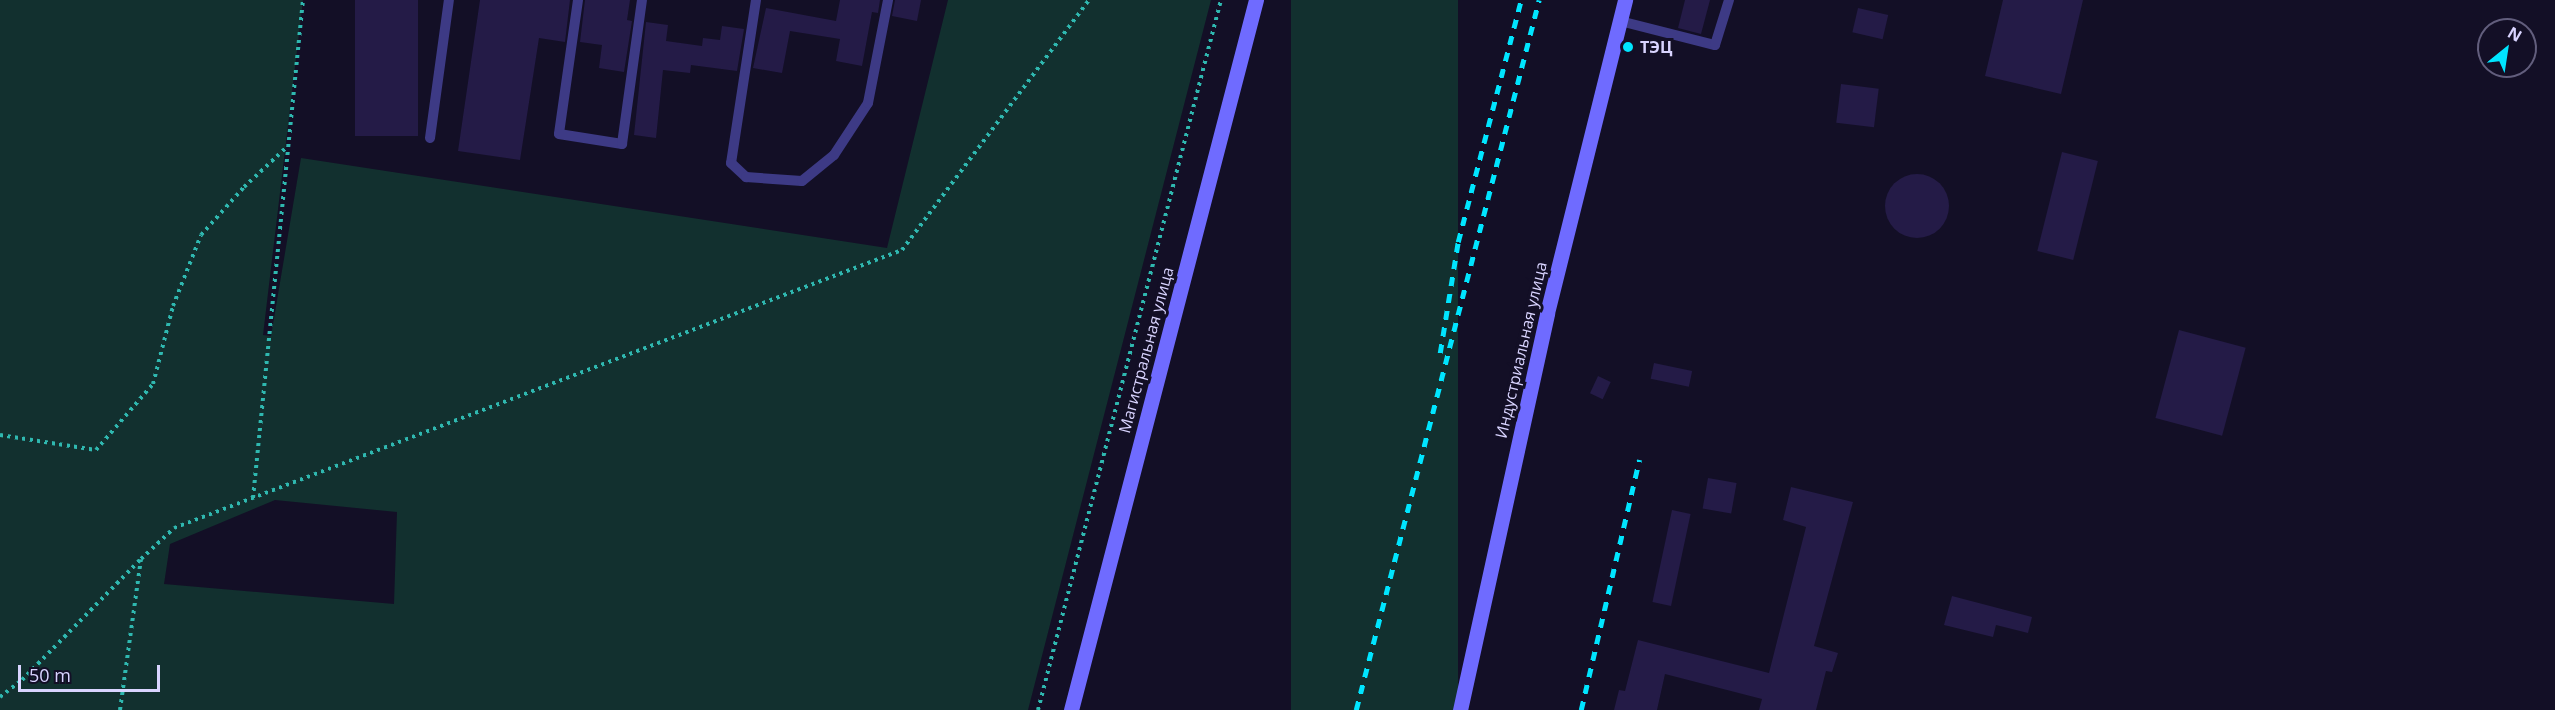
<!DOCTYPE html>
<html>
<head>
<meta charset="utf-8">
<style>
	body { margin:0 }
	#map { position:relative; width:2555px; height:710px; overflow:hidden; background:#130f26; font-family:"Open Sans",sans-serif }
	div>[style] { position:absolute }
	.green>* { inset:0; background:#12302f; transform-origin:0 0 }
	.building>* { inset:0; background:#241b47; transform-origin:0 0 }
	.round { border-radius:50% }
	.path>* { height:4px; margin-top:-2px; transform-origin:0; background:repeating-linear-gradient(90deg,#2fb8b0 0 3px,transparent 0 7.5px) }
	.lane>* { height:10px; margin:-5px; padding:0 5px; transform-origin:5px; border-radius:5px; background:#3d3a85 }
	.secondary>* { height:15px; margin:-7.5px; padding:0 7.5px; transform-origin:7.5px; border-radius:7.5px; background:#6f6bff }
	.rail>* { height:4.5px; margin-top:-2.25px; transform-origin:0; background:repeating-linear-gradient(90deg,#00e5ff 0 9px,transparent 0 17px) }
	.dots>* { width:16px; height:16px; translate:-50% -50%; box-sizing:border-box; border:3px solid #130f26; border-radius:50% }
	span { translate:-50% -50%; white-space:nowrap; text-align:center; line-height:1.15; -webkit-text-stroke:6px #130f26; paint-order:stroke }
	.poi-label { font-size:16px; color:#d9d4ff; font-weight:700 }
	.left { translate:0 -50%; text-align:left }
	.street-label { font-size:16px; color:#d9d4ff }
	.north { position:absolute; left:2477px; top:18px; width:60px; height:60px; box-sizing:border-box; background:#130f26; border:2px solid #625e7d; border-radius:50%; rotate:30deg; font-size:16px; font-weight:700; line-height:24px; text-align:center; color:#d9d4ff }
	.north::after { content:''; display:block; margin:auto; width:21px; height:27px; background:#00e5ff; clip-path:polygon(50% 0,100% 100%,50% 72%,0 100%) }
	.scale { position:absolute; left:18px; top:665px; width:142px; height:27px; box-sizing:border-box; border:3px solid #d9d4ff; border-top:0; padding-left:8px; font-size:18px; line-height:21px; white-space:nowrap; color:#d9d4ff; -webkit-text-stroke:4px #130f26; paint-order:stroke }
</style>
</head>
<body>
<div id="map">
	<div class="green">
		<i style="clip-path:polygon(evenodd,0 0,303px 0,263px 335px,271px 336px,301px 158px,887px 248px,948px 0,1211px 0,1028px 710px,0 710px,0 0,275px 500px,397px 512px,394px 604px,164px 584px,170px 544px,275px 500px)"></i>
		<i style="left:1291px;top:0;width:167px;height:734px"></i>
	</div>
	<div class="building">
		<i style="left:355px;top:0;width:63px;height:136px"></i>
		<i style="clip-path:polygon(480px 0,570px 0,565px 42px,539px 38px,520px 160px,458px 151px)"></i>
		<i style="clip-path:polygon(585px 0,630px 0,627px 20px,632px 21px,624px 72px,599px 68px,602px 45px,580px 42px)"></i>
		<i style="clip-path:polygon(840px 0,880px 0,878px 13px,872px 12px,862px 66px,836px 61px,840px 39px,790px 31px,782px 73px,753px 68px,766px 8px,836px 21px)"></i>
		<i style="clip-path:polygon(895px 0,921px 0,917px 21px,892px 16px)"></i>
		<i style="clip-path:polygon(1685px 0,1710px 0,1701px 34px,1678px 28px)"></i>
		<i style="clip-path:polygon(2003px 0,2083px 0,2061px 94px,1985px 76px)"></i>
		<i style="left:1858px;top:8px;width:31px;height:25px;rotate:13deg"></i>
		<i style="clip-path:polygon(646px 22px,668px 25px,666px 41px,702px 46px,703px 38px,720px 40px,722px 26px,744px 29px,737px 71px,691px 65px,690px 73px,663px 70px,656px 138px,634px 135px)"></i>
		<i style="left:1841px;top:84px;width:38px;height:39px;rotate:7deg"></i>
		<i style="left:2062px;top:152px;width:37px;height:102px;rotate:14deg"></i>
		<i class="round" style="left:1885px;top:174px;width:64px;height:64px"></i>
		<i style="left:2179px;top:330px;width:69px;height:91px;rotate:15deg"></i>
		<i style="left:1654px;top:363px;width:39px;height:16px;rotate:12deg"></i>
		<i style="left:1598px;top:376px;width:14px;height:19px;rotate:25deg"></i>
		<i style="left:1708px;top:478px;width:29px;height:31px;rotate:10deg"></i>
		<i style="clip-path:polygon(1791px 487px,1853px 502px,1814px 646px,1838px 653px,1832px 672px,1826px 671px,1816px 710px,1759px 710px,1762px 699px,1665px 674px,1657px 710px,1614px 710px,1619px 690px,1625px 691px,1638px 640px,1769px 673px,1806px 527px,1783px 520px)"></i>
		<i style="left:1672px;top:510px;width:19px;height:94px;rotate:12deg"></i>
		<i style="clip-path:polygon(1952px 596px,2032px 617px,2028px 633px,1996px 625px,1993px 637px,1944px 625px)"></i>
	</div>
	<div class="path">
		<i style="left:0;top:435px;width:97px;rotate:8.9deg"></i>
		<i style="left:96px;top:450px;width:87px;rotate:-49.2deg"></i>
		<i style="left:153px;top:384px;width:81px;rotate:-75.6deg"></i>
		<i style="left:173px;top:306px;width:76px;rotate:-68.5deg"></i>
		<i style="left:201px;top:235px;width:64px;rotate:-48.1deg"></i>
		<i style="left:244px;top:187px;width:60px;rotate:-43deg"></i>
		<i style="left:253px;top:498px;width:501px;rotate:-84.27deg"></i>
		<i style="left:0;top:697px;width:28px;rotate:-38deg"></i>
		<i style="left:22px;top:680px;width:170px;rotate:-45.5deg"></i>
		<i style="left:120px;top:710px;width:152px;rotate:-82.1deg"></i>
		<i style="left:141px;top:559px;width:45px;rotate:-43.2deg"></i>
		<i style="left:174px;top:528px;width:779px;rotate:-20.9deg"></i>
		<i style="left:902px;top:250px;width:312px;rotate:-53.2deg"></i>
		<i style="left:1038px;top:710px;width:733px;rotate:-75.55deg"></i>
	</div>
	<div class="lane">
		<i style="left:578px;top:0;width:135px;rotate:98.1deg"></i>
		<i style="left:559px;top:134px;width:64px;rotate:9deg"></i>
		<i style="left:622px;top:144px;width:145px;rotate:-82.1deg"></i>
		<i style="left:756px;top:0;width:165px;rotate:98.7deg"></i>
		<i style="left:731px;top:163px;width:21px;rotate:43deg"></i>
		<i style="left:746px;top:177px;width:56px;rotate:4.1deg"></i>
		<i style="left:802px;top:181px;width:41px;rotate:-39.1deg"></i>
		<i style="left:834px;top:155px;width:62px;rotate:-56.8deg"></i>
		<i style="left:868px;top:103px;width:105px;rotate:-79deg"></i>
		<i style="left:1620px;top:21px;width:98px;rotate:14.2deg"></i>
		<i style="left:1715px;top:45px;width:47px;rotate:-72.7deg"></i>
		<i style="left:430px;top:138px;width:139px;rotate:-82.2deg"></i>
	</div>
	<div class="secondary">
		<i style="left:1071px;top:710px;width:734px;rotate:-75.4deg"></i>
		<i style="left:1460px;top:710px;width:406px;rotate:-77.6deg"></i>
		<i style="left:1547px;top:313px;width:323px;rotate:-76deg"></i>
	</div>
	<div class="rail">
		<i style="left:1440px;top:353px;width:112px;rotate:-80.8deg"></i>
		<i style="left:1458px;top:242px;width:250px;rotate:-75.4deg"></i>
		<i style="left:1356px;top:710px;width:733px;rotate:-75.55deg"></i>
		<i style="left:1581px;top:710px;width:257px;rotate:-76.9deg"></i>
	</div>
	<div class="dots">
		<i style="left:1628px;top:47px;background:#00e5ff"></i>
	</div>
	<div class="poi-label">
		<span class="left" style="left:1640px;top:47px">ТЭЦ</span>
	</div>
	<div class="street-label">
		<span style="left:1146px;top:350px;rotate:-75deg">Магистральная улица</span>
		<span style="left:1521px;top:350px;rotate:-77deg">Индустриальная улица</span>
	</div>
	<div class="north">N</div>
	<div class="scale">50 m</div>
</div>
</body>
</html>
